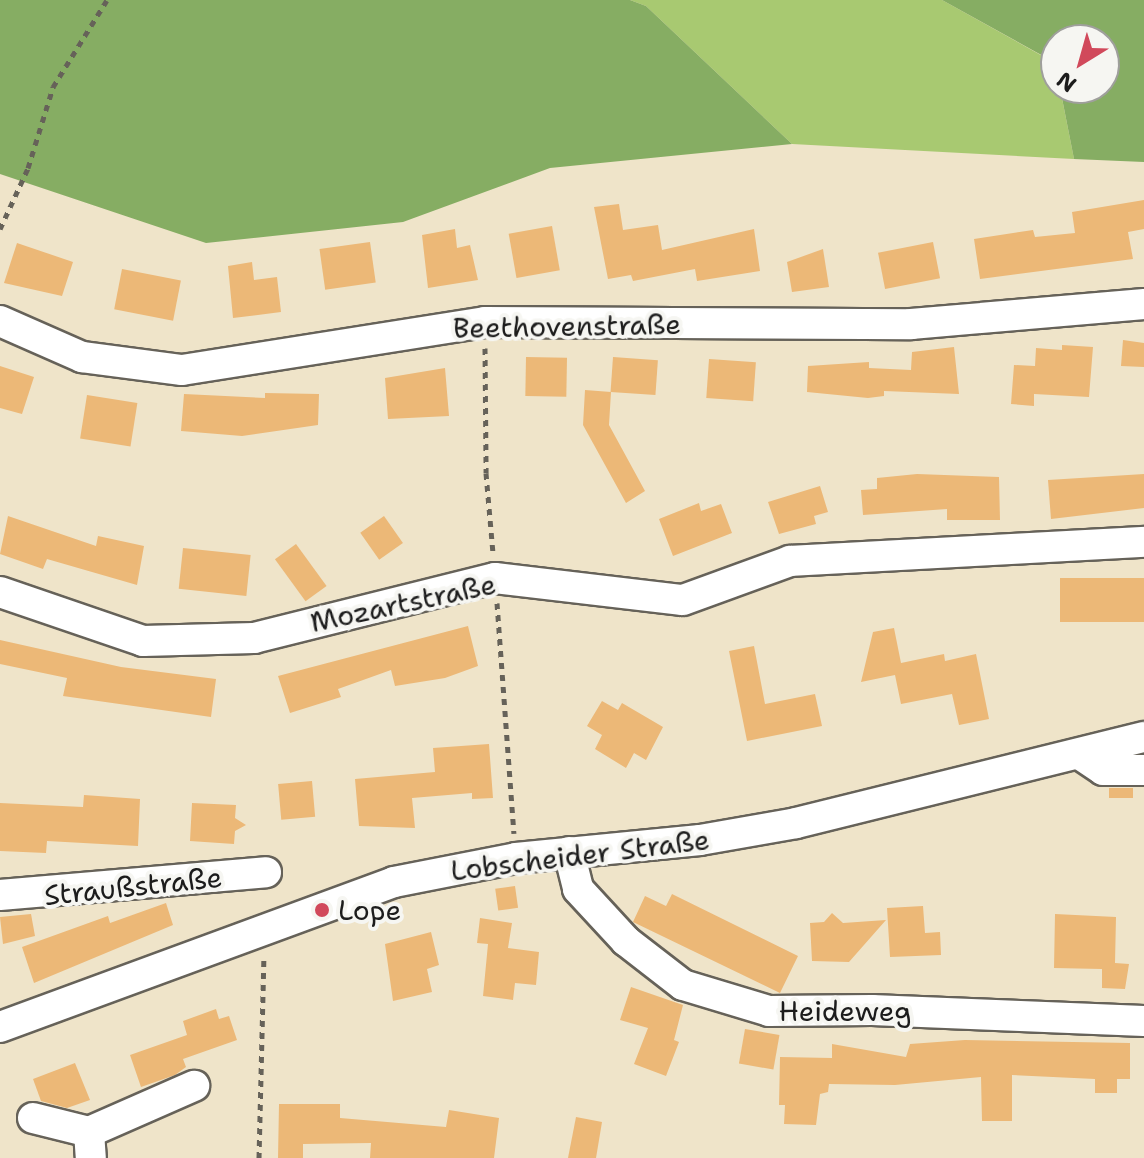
<!DOCTYPE html>
<html>
<head>
<meta charset="utf-8">
<style>
	body { margin:0 }
	#map { position:relative; width:1144px; height:1158px; overflow:hidden; background:#efe4c9; font-family:"Shantell Sans",sans-serif }
	div>[style] { position:absolute }
	.green>* { inset:0; background:#a8c971 }
	.forest>* { inset:0; background:#86ad63 }
	.building>* { inset:0; background:#ecb877; transform-origin:0 0 }
	.path>* { height:5px; margin-top:-2.5px; transform-origin:0; background:repeating-linear-gradient(90deg,#666259 0 6px,transparent 0 12px) }
	.roads { filter:drop-shadow(2px 0 #666259) drop-shadow(-2px 0 #666259) drop-shadow(0 2px #666259) drop-shadow(0 -2px #666259) }
	.minor>* { height:30px; margin:-15px; padding:0 15px; transform-origin:15px; border-radius:15px; background:#fff }
	.dots>* { width:22px; height:22px; translate:-50% -50%; box-sizing:border-box; border:4px solid #f6f6f2; border-radius:50% }
	span { translate:-50% -50%; white-space:nowrap; text-align:center; line-height:1.15; -webkit-text-stroke:8px #f6f6f2; paint-order:stroke }
	.street-label { font-size:28px; color:#1c1c1c }
	.poi-label { font-size:28px; color:#1c1c1c }
	.left { translate:0 -50%; text-align:left }
	.north { position:absolute; left:1040px; top:24px; width:80px; height:80px; box-sizing:border-box; background:#f6f6f2; border:2px solid #9f9f9c; border-radius:50%; rotate:217deg; font-size:22px; font-weight:700; line-height:32px; text-align:center; color:#1c1c1c }
	.north::after { content:''; display:block; margin:auto; width:28px; height:36px; background:#d1495b; clip-path:polygon(50% 0,100% 100%,50% 72%,0 100%) }
</style>
</head>
<body>
<div id="map">
	<div class="green">
		<i style="clip-path:polygon(630px 0,942px 0,1055px 63px,1074px 159px,792px 144px,646px 6px)"></i>
	</div>
	<div class="forest">
		<i style="clip-path:polygon(0 0,630px 0,646px 6px,792px 144px,550px 168px,403px 222px,206px 243px,0 174px)"></i>
		<i style="clip-path:polygon(942px 0,1144px 0,1144px 162px,1074px 159px,1060px 88px,1104px 88px,1104px 40px,1056px 40px,1056px 69px,1054px 62px)"></i>
	</div>
	<div class="building">
		<i style="clip-path:polygon(1144px 200px,1144px 229px,1128px 232px,1133px 259px,980px 279px,974px 239px,1033px 230px,1035px 237px,1075px 233px,1072px 212px)"></i>
		<i style="clip-path:polygon(619px 204px,623px 230px,658px 225px,662px 250px,754px 229px,760px 271px,697px 281px,695px 269px,633px 281px,631px 275px,608px 279px,594px 207px)"></i>
		<i style="left:552px;top:226px;width:45px;height:44px;rotate:80deg"></i>
		<i style="clip-path:polygon(455px 229px,457px 248px,470px 245px,478px 280px,428px 288px,422px 235px)"></i>
		<i style="left:370px;top:242px;width:41px;height:51px;rotate:82deg"></i>
		<i style="left:933px;top:242px;width:37px;height:56px;rotate:79deg"></i>
		<i style="clip-path:polygon(17px 243px,73px 262px,62px 296px,4px 283px)"></i>
		<i style="clip-path:polygon(823px 249px,829px 287px,792px 292px,787px 262px)"></i>
		<i style="clip-path:polygon(252px 262px,254px 280px,277px 277px,281px 312px,233px 318px,228px 266px)"></i>
		<i style="left:122px;top:269px;width:60px;height:41px;rotate:11deg"></i>
		<i style="clip-path:polygon(1123px 340px,1144px 343px,1144px 367px,1121px 366px)"></i>
		<i style="clip-path:polygon(1062px 345px,1093px 347px,1089px 397px,1034px 394px,1034px 406px,1011px 404px,1014px 365px,1035px 366px,1036px 348px,1062px 350px)"></i>
		<i style="clip-path:polygon(954px 347px,959px 394px,884px 391px,884px 396px,868px 398px,807px 392px,808px 366px,869px 362px,869px 368px,911px 370px,912px 352px)"></i>
		<i style="left:526px;top:357px;width:41px;height:39px;rotate:1deg"></i>
		<i style="left:613px;top:357px;width:45px;height:35px;rotate:4deg"></i>
		<i style="left:709px;top:359px;width:47px;height:39px;rotate:4deg"></i>
		<i style="clip-path:polygon(0 366px,34px 377px,22px 414px,0 408px)"></i>
		<i style="clip-path:polygon(445px 368px,449px 416px,388px 419px,385px 378px)"></i>
		<i style="clip-path:polygon(585px 390px,611px 392px,609px 425px,645px 491px,626px 503px,583px 425px)"></i>
		<i style="clip-path:polygon(265px 393px,319px 394px,318px 425px,242px 436px,181px 431px,184px 394px,265px 398px)"></i>
		<i style="left:87px;top:395px;width:51px;height:44px;rotate:9deg"></i>
		<i style="clip-path:polygon(917px 474px,999px 477px,1000px 520px,947px 520px,947px 509px,863px 515px,861px 490px,877px 489px,877px 478px)"></i>
		<i style="clip-path:polygon(1144px 474px,1144px 508px,1051px 519px,1048px 480px)"></i>
		<i style="clip-path:polygon(820px 486px,828px 512px,814px 516px,816px 524px,779px 534px,768px 502px)"></i>
		<i style="clip-path:polygon(699px 503px,701px 511px,721px 504px,732px 533px,673px 556px,659px 519px)"></i>
		<i style="clip-path:polygon(8px 516px,96px 546px,98px 536px,144px 546px,137px 585px,47px 559px,43px 569px,0 554px)"></i>
		<i style="left:384px;top:516px;width:33px;height:29px;rotate:55deg"></i>
		<i style="left:296px;top:544px;width:52px;height:26px;rotate:54deg"></i>
		<i style="left:183px;top:548px;width:68px;height:41px;rotate:6deg"></i>
		<i style="left:1144px;top:578px;width:44px;height:84px;rotate:90deg"></i>
		<i style="clip-path:polygon(468px 626px,478px 666px,445px 678px,395px 686px,391px 670px,338px 689px,341px 697px,290px 713px,278px 676px)"></i>
		<i style="clip-path:polygon(894px 628px,901px 663px,944px 654px,945px 661px,976px 654px,989px 719px,959px 725px,952px 694px,901px 704px,895px 675px,861px 682px,873px 632px)"></i>
		<i style="clip-path:polygon(0 640px,121px 667px,216px 679px,211px 717px,63px 696px,67px 678px,0 664px)"></i>
		<i style="clip-path:polygon(754px 646px,765px 704px,815px 694px,822px 726px,747px 741px,729px 651px)"></i>
		<i style="clip-path:polygon(602px 701px,618px 710px,622px 703px,663px 727px,646px 760px,634px 753px,626px 768px,595px 749px,602px 735px,587px 726px)"></i>
		<i style="clip-path:polygon(489px 744px,493px 798px,472px 799px,472px 793px,412px 798px,415px 828px,359px 826px,355px 779px,435px 772px,433px 748px)"></i>
		<i style="left:312px;top:781px;width:36px;height:34px;rotate:85deg"></i>
		<i style="left:1109px;top:788px;width:24px;height:10px"></i>
		<i style="clip-path:polygon(84px 795px,140px 799px,138px 846px,47px 841px,46px 853px,0 851px,0 803px,83px 807px)"></i>
		<i style="clip-path:polygon(192px 803px,236px 805px,235px 818px,246px 825px,235px 831px,234px 844px,190px 841px)"></i>
		<i style="left:515px;top:886px;width:22px;height:20px;rotate:82deg"></i>
		<i style="clip-path:polygon(672px 894px,798px 956px,780px 993px,633px 922px,645px 896px,666px 906px)"></i>
		<i style="clip-path:polygon(166px 903px,173px 925px,34px 983px,22px 947px,108px 916px,110px 923px)"></i>
		<i style="clip-path:polygon(923px 906px,925px 933px,940px 932px,941px 955px,890px 957px,887px 908px)"></i>
		<i style="clip-path:polygon(832px 913px,843px 923px,886px 920px,849px 962px,812px 961px,810px 923px,824px 922px)"></i>
		<i style="clip-path:polygon(31px 914px,35px 936px,3px 944px,0 917px)"></i>
		<i style="clip-path:polygon(1055px 914px,1116px 917px,1115px 963px,1129px 964px,1125px 989px,1102px 988px,1102px 969px,1054px 968px)"></i>
		<i style="clip-path:polygon(480px 918px,512px 923px,508px 948px,539px 952px,536px 985px,515px 983px,513px 1000px,483px 996px,488px 944px,477px 943px)"></i>
		<i style="clip-path:polygon(431px 932px,439px 965px,427px 969px,432px 992px,393px 1001px,385px 944px)"></i>
		<i style="clip-path:polygon(631px 987px,683px 1005px,674px 1040px,679px 1042px,666px 1076px,634px 1064px,648px 1028px,620px 1020px)"></i>
		<i style="clip-path:polygon(216px 1009px,219px 1019px,229px 1016px,237px 1040px,183px 1059px,186px 1067px,175px 1075px,141px 1087px,130px 1055px,187px 1035px,183px 1021px)"></i>
		<i style="left:745px;top:1029px;width:35px;height:35px;rotate:10deg"></i>
		<i style="clip-path:polygon(965px 1040px,1130px 1043px,1130px 1079px,1117px 1079px,1117px 1093px,1095px 1093px,1095px 1079px,1012px 1075px,1012px 1121px,982px 1121px,981px 1077px,895px 1085px,829px 1084px,828px 1092px,820px 1094px,816px 1125px,784px 1124px,785px 1105px,779px 1105px,780px 1057px,832px 1058px,832px 1044px,906px 1057px,910px 1044px)"></i>
		<i style="clip-path:polygon(75px 1063px,90px 1100px,67px 1108px,41px 1101px,33px 1079px)"></i>
		<i style="clip-path:polygon(279px 1104px,340px 1104px,340px 1118px,446px 1127px,449px 1110px,499px 1118px,494px 1158px,370px 1158px,371px 1143px,303px 1144px,303px 1158px,278px 1158px)"></i>
		<i style="clip-path:polygon(576px 1117px,602px 1122px,596px 1158px,568px 1158px)"></i>
	</div>
	<div class="path">
		<i style="left:0;top:229px;width:67px;rotate:-65.3deg"></i>
		<i style="left:28px;top:168px;width:85px;rotate:-72.8deg"></i>
		<i style="left:53px;top:87px;width:102px;rotate:-58.2deg"></i>
		<i style="left:485px;top:348px;width:125px;rotate:89.5deg"></i>
		<i style="left:486px;top:473px;width:80px;rotate:85deg"></i>
		<i style="left:497px;top:603px;width:231px;rotate:85.8deg"></i>
		<i style="left:259px;top:1158px;width:198px;rotate:-88.6deg"></i>
	</div>
	<div class="roads">
		<div class="minor">
			<i style="left:0;top:321px;width:90px;rotate:23.7deg"></i>
			<i style="left:82px;top:357px;width:101px;rotate:7.4deg"></i>
			<i style="left:182px;top:370px;width:307px;rotate:-9deg"></i>
			<i style="left:485px;top:322px;width:426px;rotate:0.3deg"></i>
			<i style="left:911px;top:324px;width:234px;rotate:-4.9deg"></i>
			<i style="left:0;top:592px;width:151px;rotate:18.9deg"></i>
			<i style="left:143px;top:641px;width:111px;rotate:-1.5deg"></i>
			<i style="left:254px;top:638px;width:248px;rotate:-14deg"></i>
			<i style="left:495px;top:578px;width:189px;rotate:6.7deg"></i>
			<i style="left:683px;top:600px;width:114px;rotate:-20deg"></i>
			<i style="left:790px;top:561px;width:355px;rotate:-3.1deg"></i>
			<i style="left:1081px;top:755px;width:27px;rotate:34deg"></i>
			<i style="left:1103px;top:770px;width:41px"></i>
			<i style="left:569px;top:852px;width:38px;rotate:76deg"></i>
			<i style="left:578px;top:889px;width:71px;rotate:47.3deg"></i>
			<i style="left:626px;top:941px;width:72px;rotate:37.7deg"></i>
			<i style="left:683px;top:985px;width:90px;rotate:16.8deg"></i>
			<i style="left:769px;top:1011px;width:103px;rotate:-0.6deg"></i>
			<i style="left:872px;top:1010px;width:272px;rotate:2.3deg"></i>
			<i style="left:0;top:895px;width:267px;rotate:-4.9deg"></i>
			<i style="left:0;top:1027px;width:420px;rotate:-20.2deg"></i>
			<i style="left:394px;top:882px;width:124px;rotate:-11.1deg"></i>
			<i style="left:516px;top:858px;width:185px;rotate:-5.6deg"></i>
			<i style="left:700px;top:840px;width:97px;rotate:-10deg"></i>
			<i style="left:796px;top:823px;width:358px;rotate:-13.9deg"></i>
			<i style="left:33px;top:1118px;width:58px;rotate:14deg"></i>
			<i style="left:89px;top:1132px;width:26px;rotate:86deg"></i>
			<i style="left:89px;top:1132px;width:115px;rotate:-23.7deg"></i>
		</div>
	</div>
	<div class="dots">
		<i style="left:322px;top:910px;background:#d1495b"></i>
	</div>
	<div class="street-label">
		<span style="left:567px;top:326px;rotate:-1deg">Beethovenstraße</span>
		<span style="left:403px;top:603px;rotate:-12deg">Mozartstraße</span>
		<span style="left:580px;top:855px;rotate:-7deg">Lobscheider Straße</span>
		<span style="left:133px;top:886px;rotate:-6deg">Straußstraße</span>
		<span style="left:845px;top:1011px">Heideweg</span>
	</div>
	<div class="poi-label">
		<span class="left" style="left:338px;top:910px">Lope</span>
	</div>
	<div class="north">N</div>
</div>
</body>
</html>
